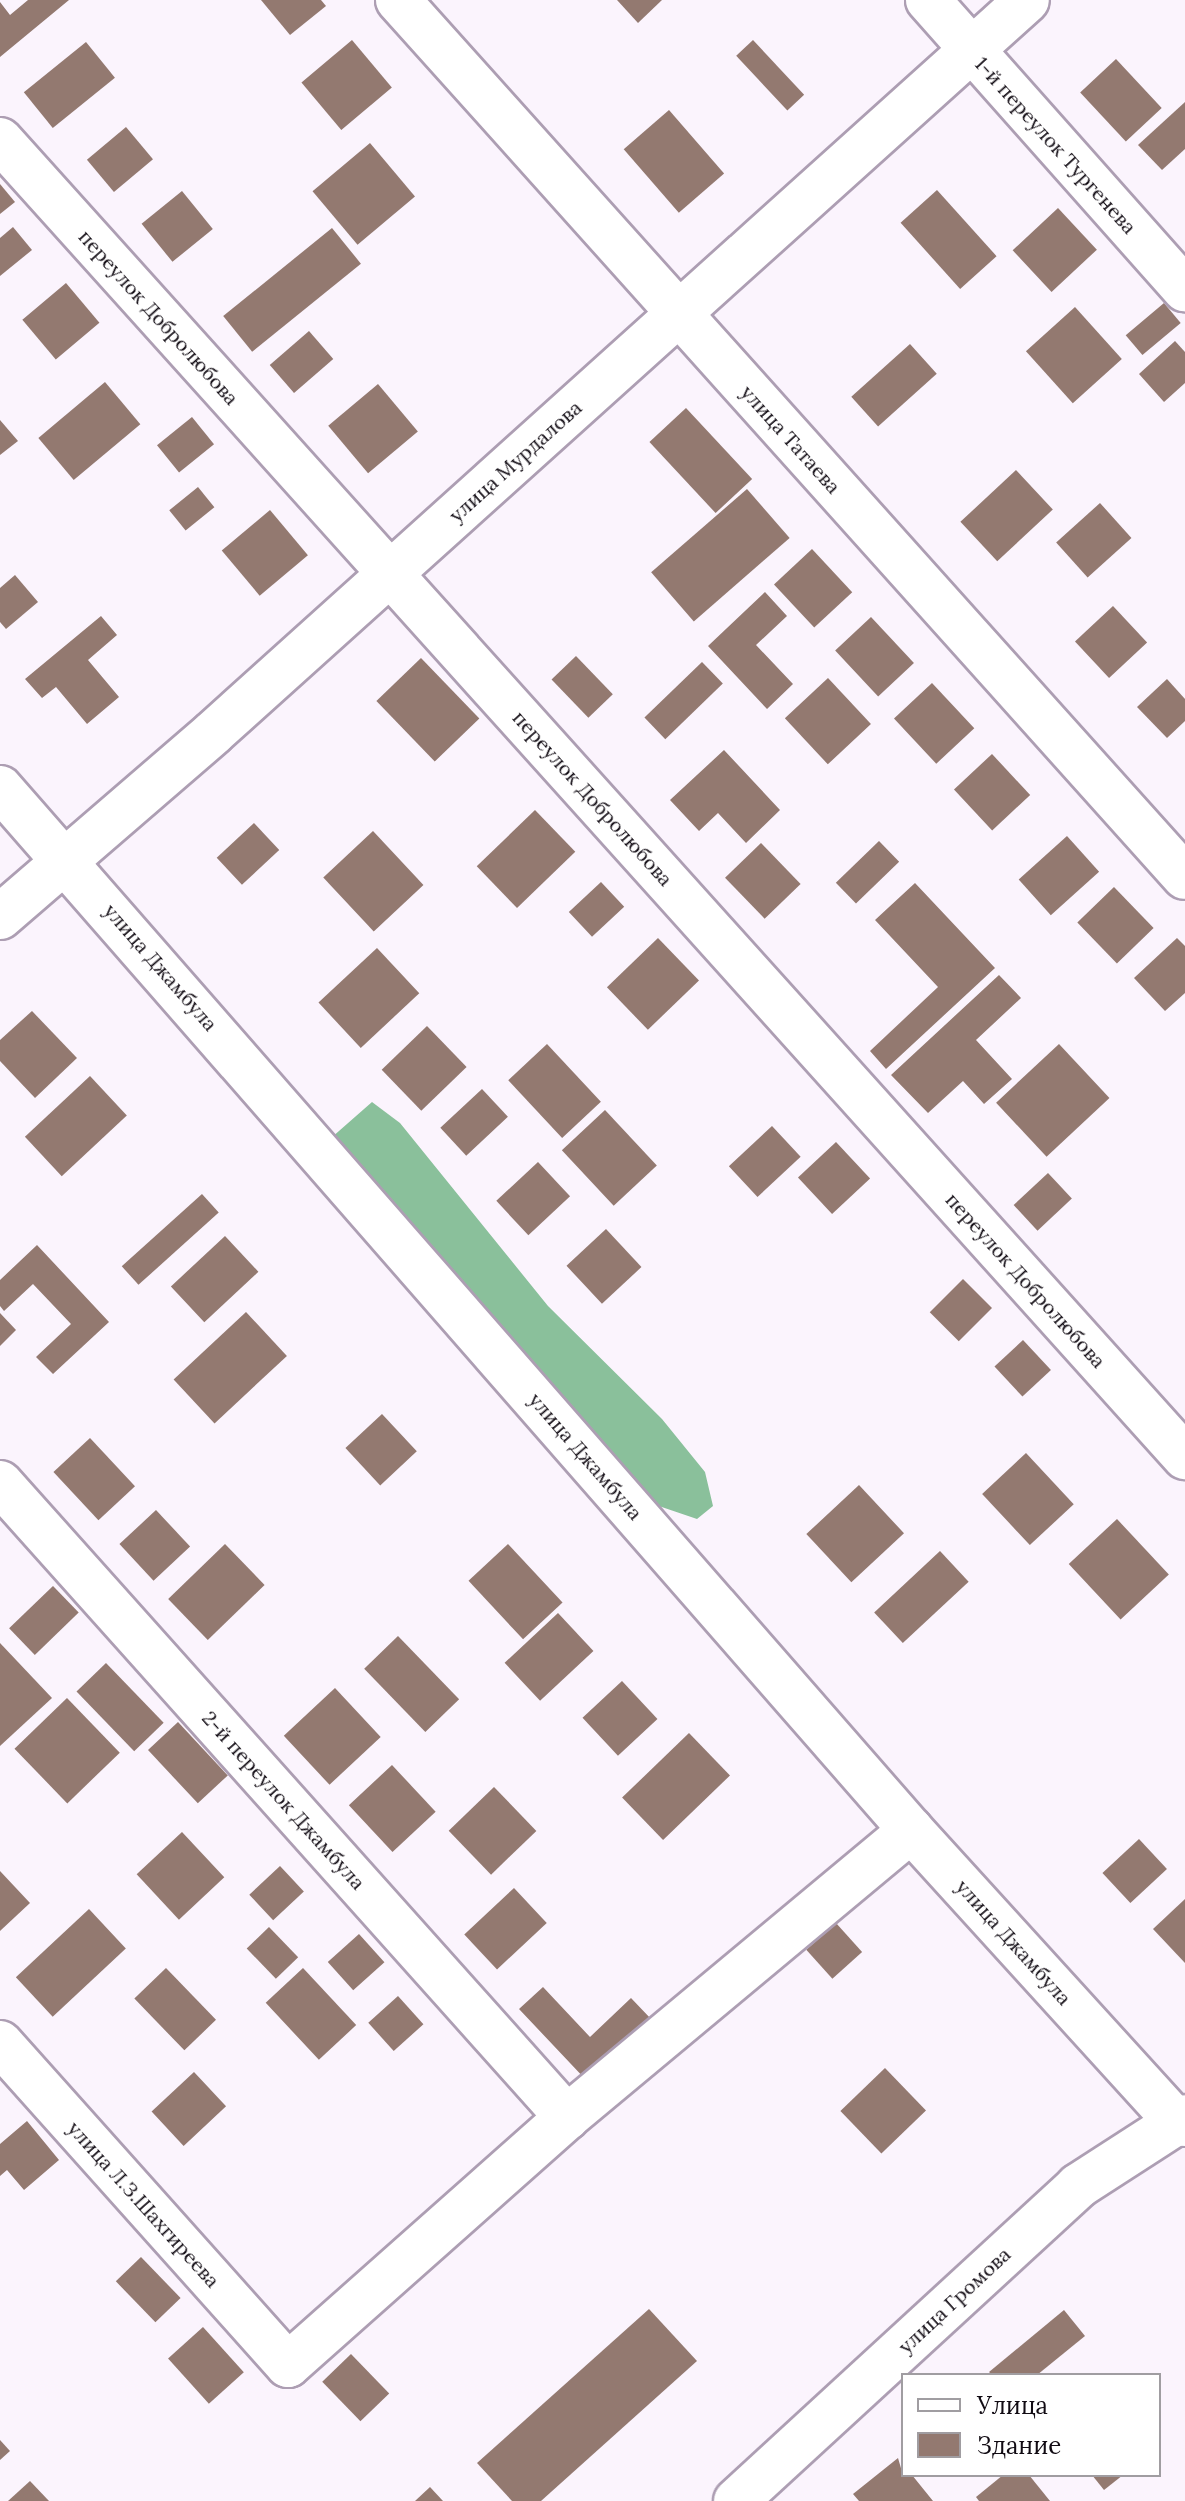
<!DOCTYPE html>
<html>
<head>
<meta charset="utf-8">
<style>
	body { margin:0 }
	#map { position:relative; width:1185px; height:2501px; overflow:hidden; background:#fbf4fd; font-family:Lora,serif }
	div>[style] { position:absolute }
	.forest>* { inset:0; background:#8ac09b }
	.building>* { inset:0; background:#937970; transform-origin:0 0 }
	.roads { filter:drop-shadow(2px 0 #ad9eb3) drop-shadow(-2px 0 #ad9eb3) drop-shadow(0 2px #ad9eb3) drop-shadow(0 -2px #ad9eb3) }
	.minor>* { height:44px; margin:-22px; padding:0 22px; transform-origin:22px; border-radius:22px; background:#fff }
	span { translate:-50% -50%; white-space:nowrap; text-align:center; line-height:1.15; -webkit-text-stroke:7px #fff; paint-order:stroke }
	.street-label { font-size:20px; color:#110b13 }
	.legend { position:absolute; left:901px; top:2373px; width:260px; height:104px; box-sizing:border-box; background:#fff; border:2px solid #a09da1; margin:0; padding:10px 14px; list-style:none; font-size:24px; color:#110b13 }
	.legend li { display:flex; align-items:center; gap:16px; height:40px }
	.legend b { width:40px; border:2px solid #a09da1 }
</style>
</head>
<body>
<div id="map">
	<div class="forest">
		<i style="clip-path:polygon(372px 1102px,400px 1123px,548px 1306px,662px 1419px,705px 1472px,713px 1506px,697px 1519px,647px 1502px,331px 1138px)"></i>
	</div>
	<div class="building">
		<i style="clip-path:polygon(28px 0,69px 0,0 57px,0 2px,10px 15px)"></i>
		<i style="clip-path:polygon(261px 0,321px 0,326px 6px,290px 35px)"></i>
		<i style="clip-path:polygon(617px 0,662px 0,638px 23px)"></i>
		<i style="left:352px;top:40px;width:62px;height:66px;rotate:50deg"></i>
		<i style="left:753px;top:40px;width:75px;height:23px;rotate:47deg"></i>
		<i style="left:86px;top:42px;width:46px;height:80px;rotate:51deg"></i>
		<i style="left:1116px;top:59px;width:67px;height:49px;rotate:47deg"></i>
		<i style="clip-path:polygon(1185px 102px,1185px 149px,1162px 170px,1138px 145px)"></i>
		<i style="left:669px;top:110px;width:84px;height:60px;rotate:49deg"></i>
		<i style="left:126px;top:127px;width:42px;height:51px;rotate:50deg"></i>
		<i style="left:370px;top:143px;width:70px;height:75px;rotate:50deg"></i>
		<i style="clip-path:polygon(0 184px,15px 202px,0 214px)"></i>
		<i style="left:937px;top:190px;width:89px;height:49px;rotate:48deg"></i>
		<i style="left:182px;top:191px;width:49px;height:52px;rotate:51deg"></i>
		<i style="left:1058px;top:208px;width:57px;height:62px;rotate:47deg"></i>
		<i style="clip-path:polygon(13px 227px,32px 250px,0 276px,0 238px)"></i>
		<i style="left:332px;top:228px;width:46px;height:140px;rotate:51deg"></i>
		<i style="left:66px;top:283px;width:52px;height:57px;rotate:50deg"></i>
		<i style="left:1164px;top:303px;width:26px;height:50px;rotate:50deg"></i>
		<i style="left:1075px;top:307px;width:70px;height:66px;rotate:48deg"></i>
		<i style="left:309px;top:331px;width:37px;height:52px;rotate:49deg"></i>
		<i style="clip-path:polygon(1175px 341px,1185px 352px,1185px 383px,1164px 402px,1139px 374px)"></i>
		<i style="left:910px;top:344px;width:40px;height:79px;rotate:48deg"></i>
		<i style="left:105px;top:382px;width:55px;height:87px;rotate:50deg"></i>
		<i style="left:378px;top:384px;width:62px;height:65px;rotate:50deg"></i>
		<i style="left:686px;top:408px;width:97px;height:50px;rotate:47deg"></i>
		<i style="left:192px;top:417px;width:35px;height:45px;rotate:51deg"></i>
		<i style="clip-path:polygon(0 420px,18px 441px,0 455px)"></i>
		<i style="left:1016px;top:470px;width:54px;height:76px;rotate:47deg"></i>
		<i style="left:198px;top:487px;width:26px;height:37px;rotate:51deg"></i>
		<i style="left:747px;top:489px;width:65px;height:127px;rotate:49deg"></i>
		<i style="left:1100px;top:503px;width:47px;height:59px;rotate:48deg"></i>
		<i style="left:270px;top:510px;width:59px;height:63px;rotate:50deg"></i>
		<i style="left:812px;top:549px;width:59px;height:52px;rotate:47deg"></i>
		<i style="clip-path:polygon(15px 575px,38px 602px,6px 629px,0 622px,0 588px)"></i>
		<i style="clip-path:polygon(765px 592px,787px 616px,756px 645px,793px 684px,767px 709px,708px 646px)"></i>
		<i style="left:1113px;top:606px;width:50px;height:52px;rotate:47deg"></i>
		<i style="clip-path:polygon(101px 616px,117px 635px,88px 660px,119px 697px,87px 724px,56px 687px,42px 698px,25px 679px)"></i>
		<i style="left:871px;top:617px;width:63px;height:49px;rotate:47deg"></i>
		<i style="left:576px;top:656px;width:53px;height:34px;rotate:46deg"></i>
		<i style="left:421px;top:658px;width:84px;height:62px;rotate:46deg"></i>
		<i style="left:702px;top:662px;width:30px;height:80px;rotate:46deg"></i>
		<i style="left:828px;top:678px;width:63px;height:59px;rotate:47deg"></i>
		<i style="clip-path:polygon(1167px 679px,1185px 699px,1185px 721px,1167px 738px,1137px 707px)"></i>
		<i style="left:932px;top:683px;width:62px;height:52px;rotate:47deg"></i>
		<i style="clip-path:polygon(724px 750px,780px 810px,746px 843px,718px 813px,699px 831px,670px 800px)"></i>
		<i style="left:992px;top:754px;width:56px;height:52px;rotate:47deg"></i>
		<i style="left:535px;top:810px;width:58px;height:81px;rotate:46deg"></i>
		<i style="left:254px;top:823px;width:37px;height:51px;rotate:47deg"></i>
		<i style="left:373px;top:831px;width:74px;height:68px;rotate:47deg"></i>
		<i style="left:1067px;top:836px;width:48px;height:65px;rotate:48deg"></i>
		<i style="left:879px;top:841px;width:29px;height:60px;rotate:46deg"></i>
		<i style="left:761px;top:843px;width:57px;height:50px;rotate:46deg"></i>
		<i style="left:601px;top:882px;width:34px;height:44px;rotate:47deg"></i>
		<i style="clip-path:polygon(915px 883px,995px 968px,886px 1069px,870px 1051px,938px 987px,875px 920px)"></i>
		<i style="left:1114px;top:887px;width:57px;height:51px;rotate:46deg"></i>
		<i style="left:658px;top:938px;width:59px;height:71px;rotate:46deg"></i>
		<i style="clip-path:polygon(1177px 938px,1185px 946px,1185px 993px,1165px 1011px,1134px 978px)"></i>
		<i style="left:377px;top:948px;width:62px;height:80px;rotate:47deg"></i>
		<i style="clip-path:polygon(999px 975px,1021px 998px,976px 1040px,1012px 1079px,984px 1104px,963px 1081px,928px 1113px,891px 1075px)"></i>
		<i style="clip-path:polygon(32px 1011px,77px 1058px,35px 1098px,0 1061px,0 1040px)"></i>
		<i style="left:427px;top:1026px;width:57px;height:63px;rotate:46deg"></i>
		<i style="left:547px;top:1044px;width:79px;height:53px;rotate:47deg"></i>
		<i style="left:1059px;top:1044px;width:74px;height:86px;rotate:47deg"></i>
		<i style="left:90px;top:1076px;width:54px;height:89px;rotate:47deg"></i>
		<i style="left:482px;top:1089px;width:38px;height:57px;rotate:47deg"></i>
		<i style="left:605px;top:1110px;width:76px;height:59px;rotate:47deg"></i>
		<i style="left:772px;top:1126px;width:42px;height:59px;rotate:47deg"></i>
		<i style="left:836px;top:1142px;width:50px;height:52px;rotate:47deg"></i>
		<i style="left:538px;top:1162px;width:47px;height:57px;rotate:47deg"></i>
		<i style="left:1048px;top:1173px;width:35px;height:47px;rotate:47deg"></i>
		<i style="left:202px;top:1194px;width:25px;height:108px;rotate:48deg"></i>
		<i style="left:606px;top:1229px;width:52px;height:54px;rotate:47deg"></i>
		<i style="left:225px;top:1236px;width:49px;height:74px;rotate:47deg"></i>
		<i style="clip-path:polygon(37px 1245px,109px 1322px,53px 1374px,36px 1357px,71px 1324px,33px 1284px,4px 1311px,0 1306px,0 1280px)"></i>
		<i style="left:963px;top:1279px;width:41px;height:47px;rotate:45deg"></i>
		<i style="left:246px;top:1312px;width:60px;height:99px;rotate:47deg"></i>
		<i style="clip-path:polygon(0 1313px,16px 1330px,0 1346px)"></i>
		<i style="left:1023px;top:1340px;width:41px;height:39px;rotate:47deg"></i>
		<i style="left:382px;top:1414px;width:51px;height:50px;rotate:47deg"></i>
		<i style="left:90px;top:1438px;width:66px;height:50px;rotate:47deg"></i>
		<i style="left:1026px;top:1453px;width:70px;height:60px;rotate:47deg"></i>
		<i style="left:859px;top:1485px;width:66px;height:72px;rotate:47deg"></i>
		<i style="left:156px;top:1510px;width:50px;height:50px;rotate:47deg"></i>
		<i style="left:1117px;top:1519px;width:76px;height:66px;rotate:47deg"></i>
		<i style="left:225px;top:1544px;width:57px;height:79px;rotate:46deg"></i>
		<i style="left:508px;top:1544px;width:80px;height:54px;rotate:47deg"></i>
		<i style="left:940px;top:1551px;width:42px;height:90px;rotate:47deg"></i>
		<i style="left:53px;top:1586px;width:37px;height:61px;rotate:46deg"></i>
		<i style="left:558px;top:1613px;width:52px;height:73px;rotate:47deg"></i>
		<i style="left:398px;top:1636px;width:88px;height:47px;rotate:46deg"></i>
		<i style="clip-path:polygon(0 1643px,52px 1698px,0 1746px)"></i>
		<i style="left:106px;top:1663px;width:83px;height:41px;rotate:46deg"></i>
		<i style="left:622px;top:1681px;width:52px;height:54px;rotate:47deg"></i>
		<i style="left:335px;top:1688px;width:67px;height:70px;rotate:47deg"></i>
		<i style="left:67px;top:1698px;width:76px;height:73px;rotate:46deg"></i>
		<i style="left:178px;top:1722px;width:73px;height:41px;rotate:47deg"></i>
		<i style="left:689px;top:1733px;width:59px;height:93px;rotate:46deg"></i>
		<i style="left:392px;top:1765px;width:64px;height:59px;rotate:47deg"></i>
		<i style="left:494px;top:1787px;width:61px;height:63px;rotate:46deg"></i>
		<i style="left:182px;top:1832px;width:62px;height:62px;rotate:47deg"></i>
		<i style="left:1139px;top:1839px;width:41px;height:50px;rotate:47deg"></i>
		<i style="left:280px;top:1866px;width:35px;height:42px;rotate:47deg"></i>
		<i style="clip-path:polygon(0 1871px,30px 1903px,0 1931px)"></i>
		<i style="left:514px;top:1888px;width:48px;height:68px;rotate:47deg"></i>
		<i style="clip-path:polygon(1185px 1899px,1185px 1963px,1153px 1929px)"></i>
		<i style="left:89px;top:1909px;width:54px;height:100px;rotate:47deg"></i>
		<i style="left:836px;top:1923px;width:39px;height:40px;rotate:48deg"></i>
		<i style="left:269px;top:1927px;width:42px;height:31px;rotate:46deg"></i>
		<i style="left:359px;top:1934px;width:38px;height:42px;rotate:48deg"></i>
		<i style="left:166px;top:1968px;width:72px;height:44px;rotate:46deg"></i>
		<i style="left:303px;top:1968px;width:78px;height:51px;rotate:47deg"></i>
		<i style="clip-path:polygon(543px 1987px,590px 2037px,631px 1998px,652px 2020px,587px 2081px,519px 2009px)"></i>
		<i style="left:398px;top:1996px;width:38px;height:40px;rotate:48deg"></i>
		<i style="left:885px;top:2068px;width:59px;height:62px;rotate:46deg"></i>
		<i style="left:194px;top:2072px;width:47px;height:58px;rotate:47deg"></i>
		<i style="clip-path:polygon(27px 2121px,59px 2160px,24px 2190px,7px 2170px,0 2176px,0 2144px)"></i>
		<i style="left:141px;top:2257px;width:57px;height:35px;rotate:46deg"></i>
		<i style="clip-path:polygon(649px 2309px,697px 2361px,541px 2501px,512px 2501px,477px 2463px)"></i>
		<i style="clip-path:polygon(1064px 2310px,1085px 2336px,1037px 2375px,992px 2375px,989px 2372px)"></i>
		<i style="left:203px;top:2327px;width:61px;height:47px;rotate:48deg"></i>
		<i style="left:351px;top:2354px;width:55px;height:40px;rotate:46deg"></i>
		<i style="clip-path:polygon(0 2440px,10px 2451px,0 2460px)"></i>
		<i style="clip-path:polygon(898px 2458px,903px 2475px,912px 2475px,933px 2501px,859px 2501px,853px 2494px)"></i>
		<i style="clip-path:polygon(1003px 2475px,1029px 2475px,1050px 2501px,979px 2501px,976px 2497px)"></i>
		<i style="clip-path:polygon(1092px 2475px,1123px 2475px,1104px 2490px)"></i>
		<i style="clip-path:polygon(30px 2481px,49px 2501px,8px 2501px)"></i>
		<i style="clip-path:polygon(430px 2487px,443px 2501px,415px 2501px)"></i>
	</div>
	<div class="roads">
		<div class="minor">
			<i style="left:398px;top:0;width:1178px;rotate:48.1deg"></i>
			<i style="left:928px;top:0;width:387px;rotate:48.4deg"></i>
			<i style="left:0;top:140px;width:1772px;rotate:48.02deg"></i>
			<i style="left:0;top:788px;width:1384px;rotate:48.84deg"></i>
			<i style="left:911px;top:1830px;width:392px;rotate:47.7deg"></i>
			<i style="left:1175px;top:2120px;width:11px;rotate:22deg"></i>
			<i style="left:0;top:917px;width:281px;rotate:-40.8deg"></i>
			<i style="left:213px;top:733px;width:1095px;rotate:-42deg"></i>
			<i style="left:0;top:1483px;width:851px;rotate:48.19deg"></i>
			<i style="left:0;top:2043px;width:432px;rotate:48.2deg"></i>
			<i style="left:288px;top:2365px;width:373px;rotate:-41.6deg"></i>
			<i style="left:567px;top:2117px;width:448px;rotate:-39.8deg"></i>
			<i style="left:736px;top:2501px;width:465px;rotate:-42.6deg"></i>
			<i style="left:1078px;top:2186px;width:127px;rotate:-32.8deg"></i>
		</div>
	</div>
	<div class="street-label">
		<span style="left:1056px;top:145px;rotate:48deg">1-й переулок Тургенева</span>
		<span style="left:159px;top:317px;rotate:48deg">переулок Добролюбова</span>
		<span style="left:791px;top:439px;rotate:48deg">улица Татаева</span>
		<span style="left:515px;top:461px;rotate:-42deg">улица Мурдалова</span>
		<span style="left:593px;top:798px;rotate:48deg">переулок Добролюбова</span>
		<span style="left:161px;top:967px;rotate:49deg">улица Джамбула</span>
		<span style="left:1026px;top:1280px;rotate:48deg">переулок Добролюбова</span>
		<span style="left:586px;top:1456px;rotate:49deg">улица Джамбула</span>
		<span style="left:284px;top:1800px;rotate:48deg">2-й переулок Джамбула</span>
		<span style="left:1014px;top:1942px;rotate:48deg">улица Джамбула</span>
		<span style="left:144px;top:2204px;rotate:48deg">улица Л.З.Шахгиреева</span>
		<span style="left:954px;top:2300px;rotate:-43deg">улица Громова</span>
	</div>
	<ul class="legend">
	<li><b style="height:10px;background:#fff"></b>Улица</li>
	<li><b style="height:22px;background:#937970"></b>Здание</li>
	</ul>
</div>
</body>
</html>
